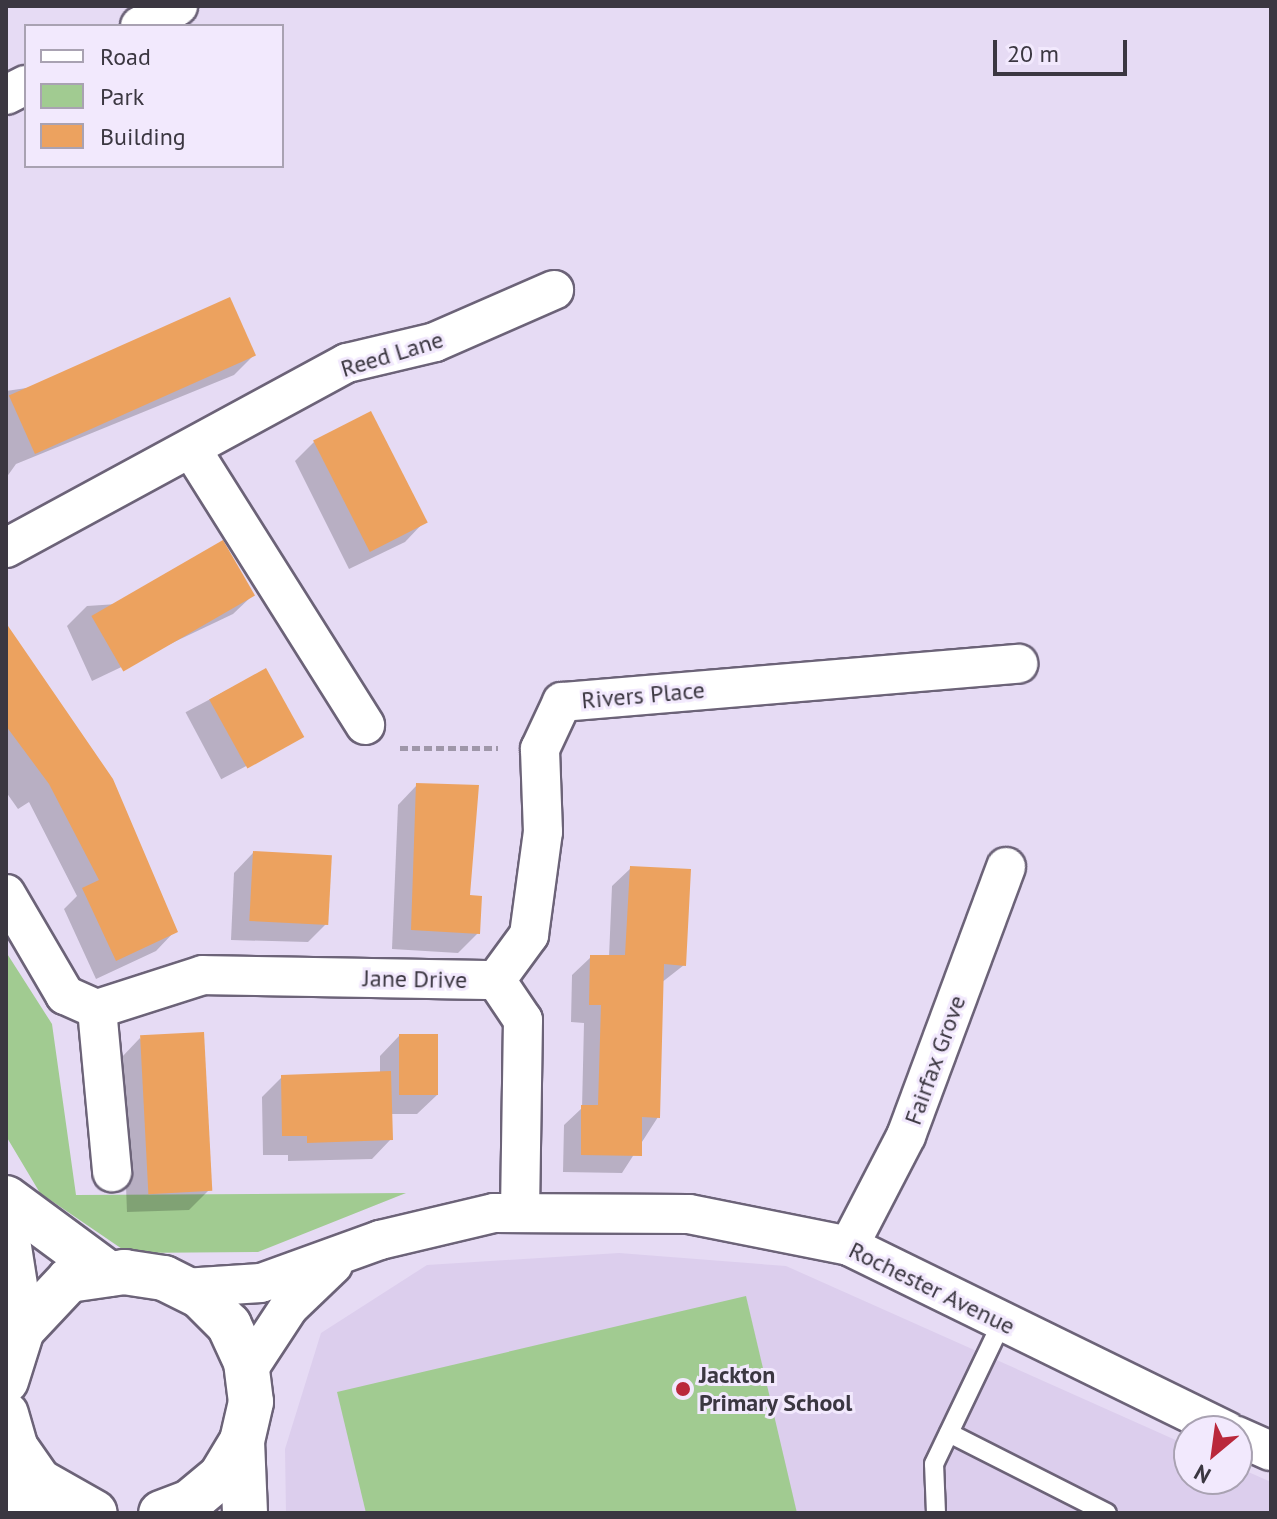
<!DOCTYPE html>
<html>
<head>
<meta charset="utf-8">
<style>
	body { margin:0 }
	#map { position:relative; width:1277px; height:1519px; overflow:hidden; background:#e6dbf4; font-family:"PT Sans",sans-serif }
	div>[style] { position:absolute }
	.built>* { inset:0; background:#dcceed }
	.green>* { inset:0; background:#a1cb91 }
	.shadow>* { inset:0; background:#0003; transform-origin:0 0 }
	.building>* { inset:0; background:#eca25f; transform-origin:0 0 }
	.path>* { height:5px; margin-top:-2.5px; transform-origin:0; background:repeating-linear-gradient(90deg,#9f97a9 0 8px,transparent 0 12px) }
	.roads { filter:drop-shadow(2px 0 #6c6378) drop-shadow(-2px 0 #6c6378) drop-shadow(0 2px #6c6378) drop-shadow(0 -2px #6c6378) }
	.lane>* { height:18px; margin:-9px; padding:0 9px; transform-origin:9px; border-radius:9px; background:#fff }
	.street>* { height:38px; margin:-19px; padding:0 19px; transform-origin:19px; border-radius:19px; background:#fff }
	.secondary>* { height:44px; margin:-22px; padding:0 22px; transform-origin:22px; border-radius:22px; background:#fff }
	.dots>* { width:22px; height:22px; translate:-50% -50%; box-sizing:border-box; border:4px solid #f2e9fd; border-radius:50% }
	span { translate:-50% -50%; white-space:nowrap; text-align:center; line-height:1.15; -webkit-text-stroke:6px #f2e9fd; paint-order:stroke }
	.street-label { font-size:24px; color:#3b3741 }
	.poi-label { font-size:24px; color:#3b3741; font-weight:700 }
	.left { translate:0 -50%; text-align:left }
	.frame { position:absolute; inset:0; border:8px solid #3b3741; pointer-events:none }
	.legend { position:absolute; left:24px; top:24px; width:260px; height:144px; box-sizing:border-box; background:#f2e9fd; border:2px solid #a9a2b2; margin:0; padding:10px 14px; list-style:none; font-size:24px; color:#3b3741 }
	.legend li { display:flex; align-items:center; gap:16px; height:40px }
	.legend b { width:40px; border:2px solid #a9a2b2 }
	.north { position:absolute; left:1173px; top:1415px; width:80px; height:80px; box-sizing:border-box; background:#f2e9fd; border:2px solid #a9a2b2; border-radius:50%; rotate:209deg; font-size:22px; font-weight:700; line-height:32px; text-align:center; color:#3b3741 }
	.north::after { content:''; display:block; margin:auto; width:28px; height:36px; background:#ba283b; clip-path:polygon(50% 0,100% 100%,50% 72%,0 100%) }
	.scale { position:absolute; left:993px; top:40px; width:134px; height:36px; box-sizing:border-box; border:4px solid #3b3741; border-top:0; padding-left:10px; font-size:24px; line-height:28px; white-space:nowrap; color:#3b3741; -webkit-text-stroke:6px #f2e9fd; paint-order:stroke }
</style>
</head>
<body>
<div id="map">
	<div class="built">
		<i style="clip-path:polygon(619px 1253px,786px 1266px,1189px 1446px,1189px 1479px,1237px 1479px,1237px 1467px,1271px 1482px,1271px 1513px,286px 1513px,285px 1449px,321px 1333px,427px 1265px)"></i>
	</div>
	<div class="green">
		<i style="clip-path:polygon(6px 952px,52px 1024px,76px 1195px,406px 1193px,258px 1252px,128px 1253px,40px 1193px,6px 1136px)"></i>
		<i style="clip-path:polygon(746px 1296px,797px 1513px,366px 1513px,337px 1392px)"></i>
	</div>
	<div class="shadow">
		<i style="clip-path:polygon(254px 355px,234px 375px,16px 464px,6px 478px,6px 391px)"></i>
		<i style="clip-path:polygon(314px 442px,424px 522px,405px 542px,349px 569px,295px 461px)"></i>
		<i style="clip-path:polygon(253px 595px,233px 614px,92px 681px,67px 626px,87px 606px)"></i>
		<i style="clip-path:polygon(6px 629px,175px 931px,156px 951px,96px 979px,64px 909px,77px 896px,29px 802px,18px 809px,6px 792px)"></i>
		<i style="left:265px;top:670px;width:76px;height:90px;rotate:62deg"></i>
		<i style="clip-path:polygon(417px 785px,478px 933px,458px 953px,392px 949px,398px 805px)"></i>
		<i style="clip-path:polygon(253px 853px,328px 922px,308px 942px,231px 940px,234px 873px)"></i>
		<i style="clip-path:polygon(631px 868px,684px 965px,661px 983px,658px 1117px,622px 1173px,563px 1172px,564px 1125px,582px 1108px,584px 1023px,571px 1022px,572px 975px,591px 957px,609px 957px,612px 886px)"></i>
		<i style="clip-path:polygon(399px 1036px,437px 1095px,417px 1114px,390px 1114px,391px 1139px,372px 1159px,288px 1161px,288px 1155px,263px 1155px,262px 1097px,282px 1077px,380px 1074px,380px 1056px)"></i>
		<i style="clip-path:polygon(140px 1038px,209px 1190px,189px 1210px,127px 1212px,121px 1058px)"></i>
	</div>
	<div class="building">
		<i style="left:230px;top:297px;width:64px;height:242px;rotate:66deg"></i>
		<i style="left:371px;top:411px;width:125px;height:65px;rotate:63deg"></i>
		<i style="left:223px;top:540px;width:64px;height:152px;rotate:60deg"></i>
		<i style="clip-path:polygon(6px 623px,113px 779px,178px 932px,116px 961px,82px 888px,99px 880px,49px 784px,6px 726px)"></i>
		<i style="left:266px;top:668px;width:79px;height:65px;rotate:61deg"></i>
		<i style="clip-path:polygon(416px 783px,479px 785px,470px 895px,482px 896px,480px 934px,411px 930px)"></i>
		<i style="left:253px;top:851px;width:79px;height:70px;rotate:3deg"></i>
		<i style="clip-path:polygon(630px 866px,691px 869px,686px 966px,664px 964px,660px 1118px,642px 1117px,642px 1156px,581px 1155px,581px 1105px,598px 1105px,601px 1005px,589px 1005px,590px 955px,625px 955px)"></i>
		<i style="left:204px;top:1032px;width:159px;height:64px;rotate:87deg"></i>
		<i style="left:399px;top:1034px;width:39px;height:61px"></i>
		<i style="clip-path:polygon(391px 1071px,393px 1140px,307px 1143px,307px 1136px,282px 1136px,281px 1075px)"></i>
	</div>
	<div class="path">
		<i style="left:400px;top:748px;width:98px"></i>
	</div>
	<div class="roads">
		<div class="lane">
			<i style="left:949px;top:1433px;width:177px;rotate:26.9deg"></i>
			<i style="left:936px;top:1513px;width:49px;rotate:-92.3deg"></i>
			<i style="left:934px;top:1464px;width:157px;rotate:-64.4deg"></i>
		</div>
		<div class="street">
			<i style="left:140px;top:26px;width:43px;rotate:-27.8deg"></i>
			<i style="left:6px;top:95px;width:22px;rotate:-27deg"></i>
			<i style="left:192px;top:450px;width:325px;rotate:57.8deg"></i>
			<i style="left:6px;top:548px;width:388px;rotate:-28.5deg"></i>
			<i style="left:347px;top:363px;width:90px;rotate:-13.4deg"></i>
			<i style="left:435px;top:342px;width:130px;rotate:-23.6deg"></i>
			<i style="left:6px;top:894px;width:117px;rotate:59.7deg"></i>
			<i style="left:65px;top:995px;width:35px;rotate:24deg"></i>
			<i style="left:97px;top:1009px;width:111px;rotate:-17.8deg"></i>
			<i style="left:203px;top:975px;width:293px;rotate:1deg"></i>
			<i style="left:496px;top:980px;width:48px;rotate:56deg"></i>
			<i style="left:523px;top:1020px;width:193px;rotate:90.9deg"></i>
			<i style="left:496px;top:980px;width:56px;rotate:-53.7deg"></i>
			<i style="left:529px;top:935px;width:104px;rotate:-82.3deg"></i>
			<i style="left:543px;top:832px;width:83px;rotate:-92.1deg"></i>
			<i style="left:540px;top:749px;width:52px;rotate:-64.9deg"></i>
			<i style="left:562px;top:702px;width:458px;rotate:-4.8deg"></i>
			<i style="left:97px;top:1009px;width:164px;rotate:84.7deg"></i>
			<i style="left:849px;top:1246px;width:124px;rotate:-62.6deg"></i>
			<i style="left:906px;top:1136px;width:287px;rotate:-69.6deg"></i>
			<i style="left:184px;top:1288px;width:77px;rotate:-3.7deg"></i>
			<i style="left:261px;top:1283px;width:127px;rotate:-19.9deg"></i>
			<i style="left:380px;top:1240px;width:117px;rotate:-13.3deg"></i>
			<i style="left:494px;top:1213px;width:195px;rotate:0.3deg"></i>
			<i style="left:689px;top:1214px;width:163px;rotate:11.3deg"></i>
			<i style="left:849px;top:1246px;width:420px;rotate:26.1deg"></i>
			<i style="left:247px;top:1371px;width:77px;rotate:-56.7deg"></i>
			<i style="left:289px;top:1307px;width:61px;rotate:-43.7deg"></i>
			<i style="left:1237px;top:1436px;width:37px;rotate:24deg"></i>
			<i style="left:6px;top:1494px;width:50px"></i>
		</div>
		<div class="secondary">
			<i style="left:6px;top:1198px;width:128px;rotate:36.4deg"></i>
			<i style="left:6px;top:1228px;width:103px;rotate:81.1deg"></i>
			<i style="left:6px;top:1381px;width:53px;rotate:-72.6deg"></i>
			<i style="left:22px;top:1330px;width:69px;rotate:-46.8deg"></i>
			<i style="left:69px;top:1280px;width:56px;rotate:-8.3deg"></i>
			<i style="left:124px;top:1272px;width:40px;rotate:8.5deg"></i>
			<i style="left:164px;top:1278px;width:40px;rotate:26.6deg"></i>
			<i style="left:200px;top:1296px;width:41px;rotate:45deg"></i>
			<i style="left:229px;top:1325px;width:41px;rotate:65.3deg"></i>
			<i style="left:246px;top:1362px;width:40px;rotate:82.9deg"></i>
			<i style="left:251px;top:1402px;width:40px;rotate:103deg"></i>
			<i style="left:242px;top:1441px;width:41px;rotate:121deg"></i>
			<i style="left:221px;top:1476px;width:40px;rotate:140deg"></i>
			<i style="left:190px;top:1502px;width:31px;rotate:159deg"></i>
			<i style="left:6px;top:1414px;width:35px;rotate:74deg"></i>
			<i style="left:16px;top:1448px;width:40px;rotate:55.1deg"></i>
			<i style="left:39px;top:1481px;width:64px;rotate:29.7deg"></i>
			<i style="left:242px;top:1441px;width:72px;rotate:87.6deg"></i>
		</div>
	</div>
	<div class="dots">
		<i style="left:683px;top:1389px;background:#ba283b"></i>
	</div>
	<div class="street-label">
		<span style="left:392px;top:354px;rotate:-17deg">Reed Lane</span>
		<span style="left:643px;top:695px;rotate:-5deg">Rivers Place</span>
		<span style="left:415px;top:979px;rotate:1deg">Jane Drive</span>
		<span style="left:935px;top:1060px;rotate:-70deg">Fairfax Grove</span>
		<span style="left:932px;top:1288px;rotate:26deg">Rochester Avenue</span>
	</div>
	<div class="poi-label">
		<span class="left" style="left:699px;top:1389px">Jackton<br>Primary School</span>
	</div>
	<div class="frame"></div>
	<ul class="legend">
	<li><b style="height:10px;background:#fff"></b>Road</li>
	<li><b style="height:22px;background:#a1cb91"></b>Park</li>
	<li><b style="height:22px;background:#eca25f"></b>Building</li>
	</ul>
	<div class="north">N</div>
	<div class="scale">20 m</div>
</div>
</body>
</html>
